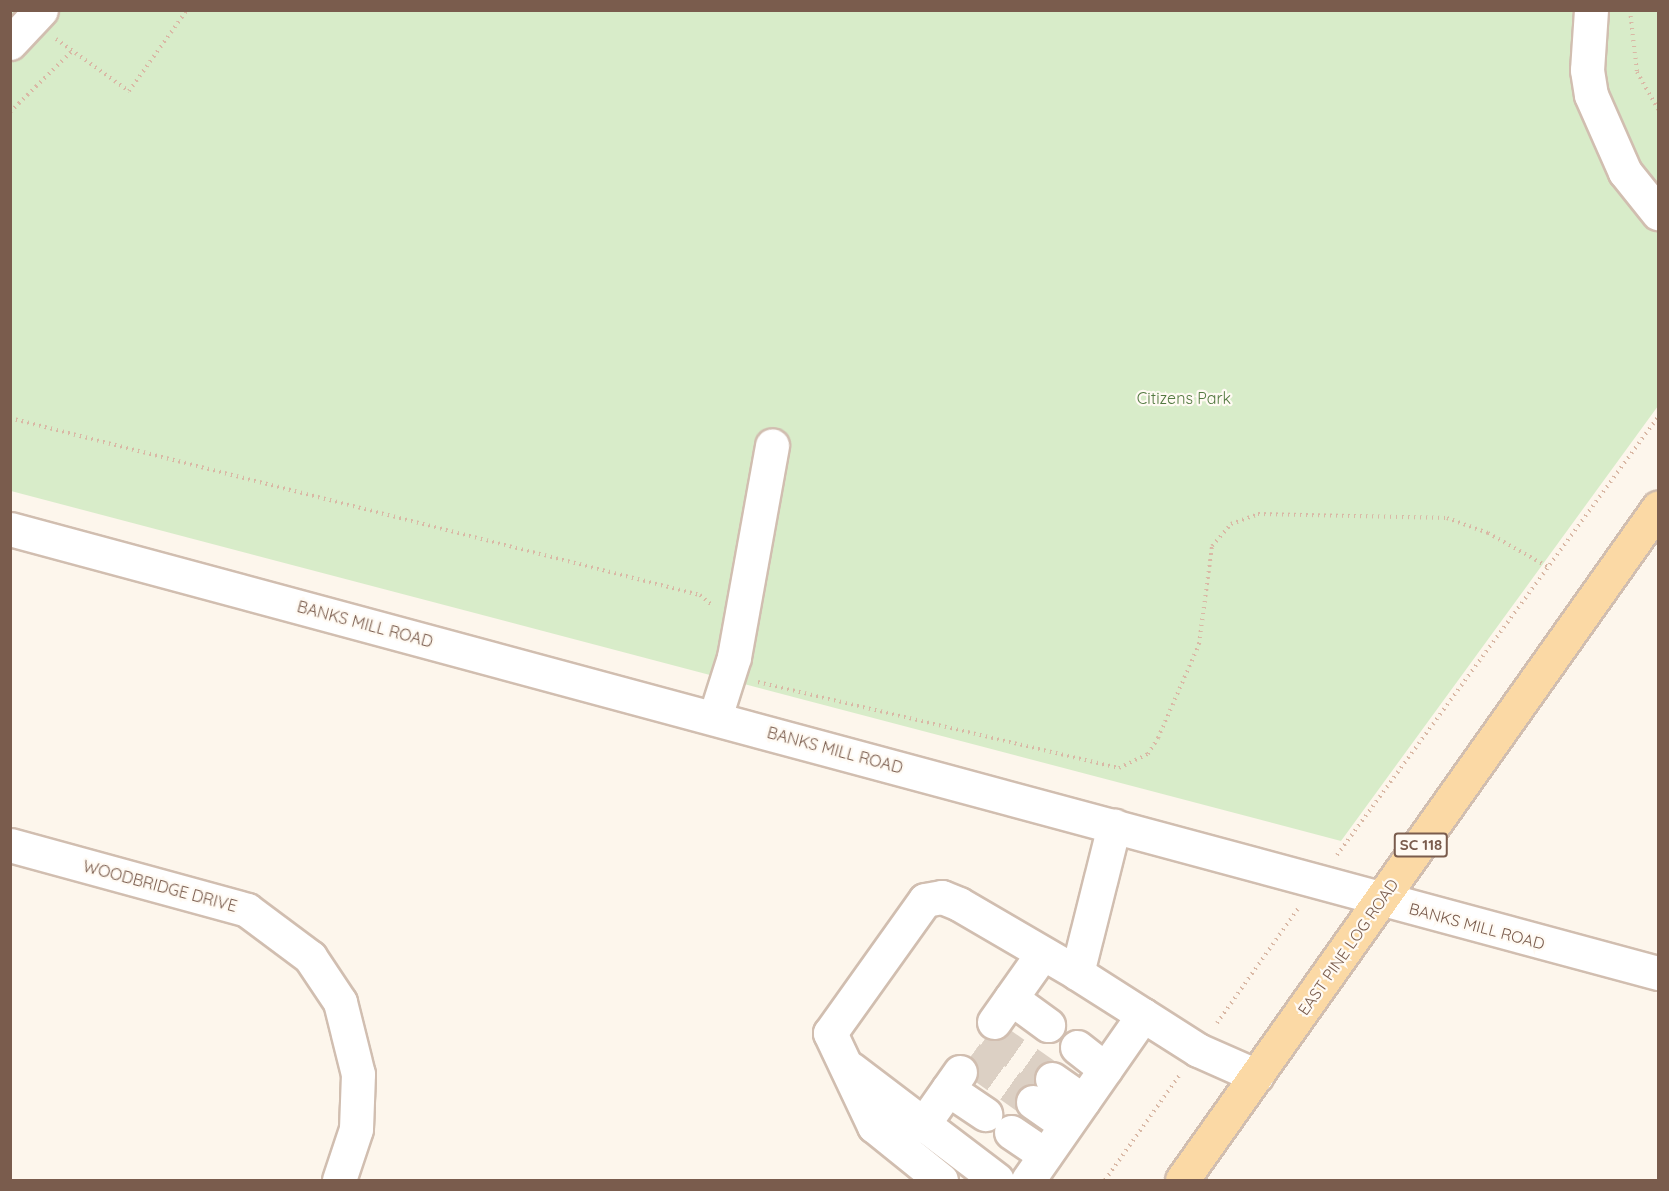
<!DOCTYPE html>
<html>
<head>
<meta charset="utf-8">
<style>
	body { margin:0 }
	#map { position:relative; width:1669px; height:1191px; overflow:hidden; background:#fdf6ec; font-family:Quicksand,sans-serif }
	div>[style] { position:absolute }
	.green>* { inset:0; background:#d8ecc9 }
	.minor-tunnel>* { height:33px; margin-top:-16.5px; transform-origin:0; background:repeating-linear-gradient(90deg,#dcd0c4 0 33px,transparent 0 49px) }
	.path>* { height:4px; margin-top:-2px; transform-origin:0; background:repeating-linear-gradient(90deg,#d9b8a5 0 1.5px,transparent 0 6px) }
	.roads { filter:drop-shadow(2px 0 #d1beb0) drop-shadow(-2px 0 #d1beb0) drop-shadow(0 2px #d1beb0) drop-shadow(0 -2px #d1beb0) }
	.minor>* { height:33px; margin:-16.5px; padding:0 16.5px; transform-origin:16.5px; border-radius:16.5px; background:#fff }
	.major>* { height:33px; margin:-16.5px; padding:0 16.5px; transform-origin:16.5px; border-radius:16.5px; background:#fbd9a5 }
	span { translate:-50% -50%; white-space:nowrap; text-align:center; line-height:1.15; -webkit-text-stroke:4.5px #fffaf3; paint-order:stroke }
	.shield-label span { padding:2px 4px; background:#fffaf3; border:2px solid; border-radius:4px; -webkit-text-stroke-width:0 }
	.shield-label { font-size:15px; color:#7a5c4d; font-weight:700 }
	.park-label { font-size:16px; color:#537a41 }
	.street-label { font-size:16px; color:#7a5c4d }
	.frame { position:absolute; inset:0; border:12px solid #7a5c4d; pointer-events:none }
</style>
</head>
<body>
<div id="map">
	<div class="green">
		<i style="clip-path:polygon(10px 11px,1658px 11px,1658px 406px,1341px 841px,11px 491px)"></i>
	</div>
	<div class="minor-tunnel">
		<i style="left:988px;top:1034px;width:78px;rotate:35.1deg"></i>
		<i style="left:970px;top:1057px;width:77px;rotate:35.5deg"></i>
	</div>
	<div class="path">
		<i style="left:1630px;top:10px;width:62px;rotate:83.6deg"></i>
		<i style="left:1637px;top:72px;width:43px;rotate:60.4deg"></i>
		<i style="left:56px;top:39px;width:90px;rotate:35.5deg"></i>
		<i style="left:129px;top:91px;width:100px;rotate:-54.4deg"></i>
		<i style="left:10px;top:112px;width:86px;rotate:-44.5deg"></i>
		<i style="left:10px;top:418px;width:712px;rotate:14.39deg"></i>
		<i style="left:700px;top:595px;width:17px;rotate:40deg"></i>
		<i style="left:758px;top:682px;width:371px;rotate:13.4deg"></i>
		<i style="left:1119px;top:768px;width:32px;rotate:-26deg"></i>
		<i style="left:1148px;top:754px;width:19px;rotate:-58deg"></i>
		<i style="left:1158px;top:738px;width:103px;rotate:-66.4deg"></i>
		<i style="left:1199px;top:644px;width:99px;rotate:-82.4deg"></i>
		<i style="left:1212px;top:546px;width:29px;rotate:-49deg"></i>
		<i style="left:1231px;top:524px;width:29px;rotate:-20deg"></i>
		<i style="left:1258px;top:514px;width:189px;rotate:1.2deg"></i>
		<i style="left:1447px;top:518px;width:44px;rotate:20.1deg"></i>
		<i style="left:1488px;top:533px;width:69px;rotate:29.5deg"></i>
		<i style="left:1337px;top:855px;width:543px;rotate:-53.76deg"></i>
		<i style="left:1217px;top:1023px;width:142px;rotate:-54.7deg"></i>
		<i style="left:1105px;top:1180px;width:128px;rotate:-54.6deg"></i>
	</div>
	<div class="roads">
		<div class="minor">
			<i style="left:1591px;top:10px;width:60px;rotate:93.8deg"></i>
			<i style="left:1587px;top:70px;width:25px;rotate:81deg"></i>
			<i style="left:1591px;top:95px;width:84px;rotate:66.2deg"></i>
			<i style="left:1625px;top:172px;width:53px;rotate:51.2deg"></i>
			<i style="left:10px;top:43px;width:45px;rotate:-46.8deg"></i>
			<i style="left:10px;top:529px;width:1707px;rotate:15.08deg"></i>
			<i style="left:715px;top:717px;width:63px;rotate:-72.4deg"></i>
			<i style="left:734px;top:657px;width:215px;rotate:-79.8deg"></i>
			<i style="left:10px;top:845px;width:246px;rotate:15.3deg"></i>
			<i style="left:247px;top:910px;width:79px;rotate:36.7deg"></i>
			<i style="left:310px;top:957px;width:54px;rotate:56.3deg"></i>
			<i style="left:340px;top:1002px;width:74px;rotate:76deg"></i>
			<i style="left:358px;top:1074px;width:55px;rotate:92.1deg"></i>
			<i style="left:356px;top:1129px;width:54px;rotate:108.4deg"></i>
			<i style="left:1077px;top:973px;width:78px;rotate:32.5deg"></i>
			<i style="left:1011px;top:998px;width:46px;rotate:36.1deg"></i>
			<i style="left:994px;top:1022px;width:83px;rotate:-54.8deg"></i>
			<i style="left:1077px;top:1047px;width:36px;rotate:38deg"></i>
			<i style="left:851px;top:1069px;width:183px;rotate:37.2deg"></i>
			<i style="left:1052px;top:1079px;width:38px;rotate:35deg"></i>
			<i style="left:948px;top:1089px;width:45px;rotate:34deg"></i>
			<i style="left:1033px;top:1102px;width:40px;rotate:34.9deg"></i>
			<i style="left:922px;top:1126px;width:66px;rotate:-54.9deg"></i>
			<i style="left:1011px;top:1132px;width:41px;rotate:34.1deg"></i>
			<i style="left:941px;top:1180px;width:86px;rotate:-141.1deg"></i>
			<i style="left:874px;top:1126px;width:103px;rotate:-115.3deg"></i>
			<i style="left:830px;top:1033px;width:163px;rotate:-54.5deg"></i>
			<i style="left:925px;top:900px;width:17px;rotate:-10deg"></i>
			<i style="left:942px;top:897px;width:18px;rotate:22deg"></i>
			<i style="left:959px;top:904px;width:137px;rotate:30.3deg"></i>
			<i style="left:1077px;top:973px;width:152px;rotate:-75.9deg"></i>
			<i style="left:1028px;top:1180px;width:201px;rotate:-55.1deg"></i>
			<i style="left:1143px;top:1015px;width:65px;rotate:32.5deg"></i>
			<i style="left:1198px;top:1050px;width:64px;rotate:23.8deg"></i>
		</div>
		<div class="major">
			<i style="left:1182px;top:1180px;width:824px;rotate:-54.69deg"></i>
		</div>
	</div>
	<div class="shield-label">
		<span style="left:1421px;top:845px">SC 118</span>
	</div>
	<div class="park-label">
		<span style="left:1184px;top:398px">Citizens Park</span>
	</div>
	<div class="street-label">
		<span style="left:365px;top:624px;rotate:15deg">BANKS MILL ROAD</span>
		<span style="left:835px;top:750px;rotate:15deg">BANKS MILL ROAD</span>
		<span style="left:160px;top:886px;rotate:15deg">WOODBRIDGE DRIVE</span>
		<span style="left:1477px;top:926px;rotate:15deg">BANKS MILL ROAD</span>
		<span style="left:1348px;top:947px;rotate:-55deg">EAST PINE LOG ROAD</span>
	</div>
	<div class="frame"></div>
</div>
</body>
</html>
